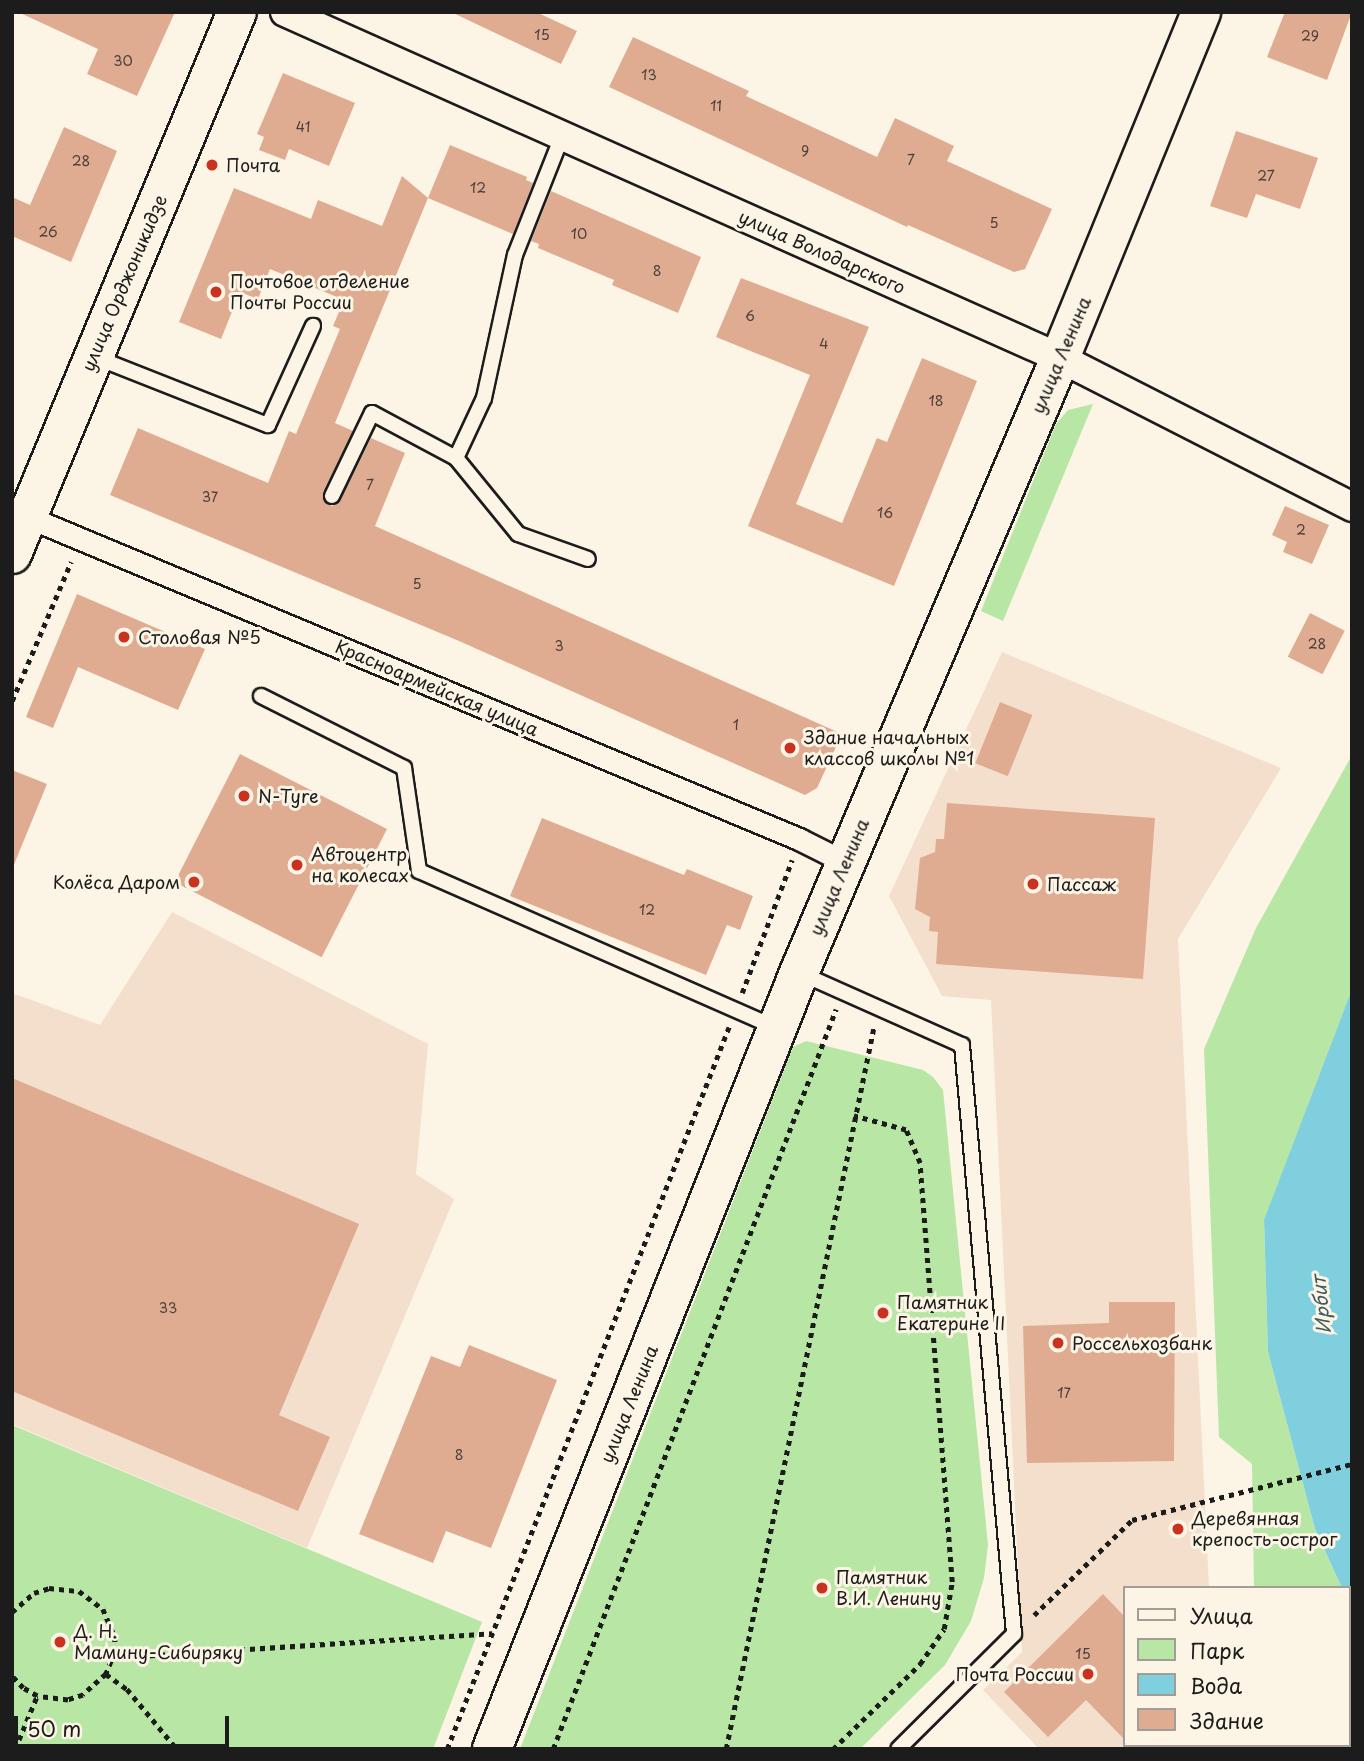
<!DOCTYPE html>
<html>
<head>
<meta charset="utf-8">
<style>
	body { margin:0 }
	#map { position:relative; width:1364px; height:1761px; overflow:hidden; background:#fcf5e5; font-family:"Playpen Sans",sans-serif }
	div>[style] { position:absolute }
	.built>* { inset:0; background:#f3dfcc }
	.green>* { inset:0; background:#b8e6a4 }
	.water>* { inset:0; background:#80cfde }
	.building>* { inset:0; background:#dfac92; transform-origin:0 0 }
	.path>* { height:4.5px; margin-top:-2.25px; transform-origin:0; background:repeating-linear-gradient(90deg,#1c1c1c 0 5px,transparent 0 10px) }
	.roads { filter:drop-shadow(2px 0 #1c1c1c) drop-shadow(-2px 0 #1c1c1c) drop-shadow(0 2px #1c1c1c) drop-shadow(0 -2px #1c1c1c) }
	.service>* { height:14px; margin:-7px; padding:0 7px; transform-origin:7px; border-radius:7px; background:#fcf5e5 }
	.pedestrian>* { height:21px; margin:-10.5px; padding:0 10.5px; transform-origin:10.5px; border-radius:10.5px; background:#fcf5e5 }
	.minor>* { height:28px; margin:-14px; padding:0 14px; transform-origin:14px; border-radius:14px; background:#fcf5e5 }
	.secondary>* { height:38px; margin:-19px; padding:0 19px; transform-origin:19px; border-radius:19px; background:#fcf5e5 }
	.primary>* { height:38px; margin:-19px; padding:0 19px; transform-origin:19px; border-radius:19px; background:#fcf5e5 }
	.dots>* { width:19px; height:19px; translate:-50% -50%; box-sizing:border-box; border:4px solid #fcf5e5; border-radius:50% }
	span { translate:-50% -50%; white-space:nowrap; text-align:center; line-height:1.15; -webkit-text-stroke:6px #fcf5e5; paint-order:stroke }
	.number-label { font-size:14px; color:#4d403a }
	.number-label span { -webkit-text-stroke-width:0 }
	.poi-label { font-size:18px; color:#1c1c1c }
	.left { translate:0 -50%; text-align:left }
	.right { translate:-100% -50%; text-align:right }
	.street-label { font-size:18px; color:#1c1c1c }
	.water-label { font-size:19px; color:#3f5b60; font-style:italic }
	.frame { position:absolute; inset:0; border:14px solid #1c1c1c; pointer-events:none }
	.legend { position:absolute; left:1123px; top:1586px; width:228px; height:161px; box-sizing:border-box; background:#fcf5e5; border:2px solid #a29e95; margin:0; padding:9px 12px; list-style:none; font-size:21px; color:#1c1c1c }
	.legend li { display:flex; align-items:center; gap:14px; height:35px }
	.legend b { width:35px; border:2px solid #a29e95 }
	.scale { position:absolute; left:14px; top:1716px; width:215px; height:32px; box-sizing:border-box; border:4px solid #1c1c1c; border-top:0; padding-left:9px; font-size:21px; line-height:24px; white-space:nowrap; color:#1c1c1c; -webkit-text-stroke:5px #fcf5e5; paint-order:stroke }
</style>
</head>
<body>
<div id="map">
	<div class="built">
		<i style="clip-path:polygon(1002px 652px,1281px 768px,1178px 939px,1209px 1588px,1124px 1588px,1124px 1745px,1177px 1745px,1174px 1749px,1039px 1749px,983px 1690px,1022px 1652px,991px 1000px,942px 996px,889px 896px)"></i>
		<i style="clip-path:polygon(172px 912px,428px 1044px,416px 1174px,454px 1199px,307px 1548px,12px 1424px,12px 993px,100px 1025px)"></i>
	</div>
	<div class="green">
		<i style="clip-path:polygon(1093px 404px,1003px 621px,981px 611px,1056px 424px,1068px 410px)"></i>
		<i style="clip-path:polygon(1352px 755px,1352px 989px,1264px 1221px,1268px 1352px,1315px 1529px,1342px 1588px,1254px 1588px,1252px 1464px,1219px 1437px,1204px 1049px,1256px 928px)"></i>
		<i style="clip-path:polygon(806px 1041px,923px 1070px,933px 1077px,943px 1090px,988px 1545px,984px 1578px,971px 1621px,945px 1665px,860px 1749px,520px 1749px,793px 1047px)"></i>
		<i style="clip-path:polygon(12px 1425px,482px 1622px,433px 1749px,12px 1749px)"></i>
		<i style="clip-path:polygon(1348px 1602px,1352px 1610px,1352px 1749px,1332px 1749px,1330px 1745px,1348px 1745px)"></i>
	</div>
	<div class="water">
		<i style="clip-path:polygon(1352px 989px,1352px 1610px,1348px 1588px,1342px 1588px,1315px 1529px,1268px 1352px,1264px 1220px)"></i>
	</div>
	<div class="building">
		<i style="clip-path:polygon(18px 12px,175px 12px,137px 96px,87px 74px,98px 49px)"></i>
		<i style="clip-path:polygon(451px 12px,536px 12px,577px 31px,561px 64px)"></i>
		<i style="clip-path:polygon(1285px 12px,1352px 12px,1327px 80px,1267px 57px)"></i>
		<i style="clip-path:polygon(633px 37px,749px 91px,746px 96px,877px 157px,895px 118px,954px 146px,947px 161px,1052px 209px,1025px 269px,1014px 272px,908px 225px,907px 227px,609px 87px)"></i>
		<i style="clip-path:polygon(283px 73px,355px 103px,329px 166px,289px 149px,285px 160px,259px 150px,264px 137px,257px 134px)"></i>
		<i style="clip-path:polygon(64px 127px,117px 151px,71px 262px,12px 236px,12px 197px,30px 205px)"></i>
		<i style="clip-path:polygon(1236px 131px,1318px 158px,1300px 209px,1256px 194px,1247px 218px,1210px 206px)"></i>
		<i style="clip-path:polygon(450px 145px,527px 177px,526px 180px,533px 183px,513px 234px,428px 198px)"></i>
		<i style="clip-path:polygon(402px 176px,428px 198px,335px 423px,353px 431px,323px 492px,324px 501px,332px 506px,340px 501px,371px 438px,405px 453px,375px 526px,842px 734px,817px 788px,805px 795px,459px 641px,110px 495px,138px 428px,268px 483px,289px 431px,296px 434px,340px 329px,333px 326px,344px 300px,270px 269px,258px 299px,240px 292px,221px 339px,179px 322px,234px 188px,311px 219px,318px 200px,382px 226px)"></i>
		<i style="clip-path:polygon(551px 191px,701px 257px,678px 313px,612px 285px,614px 280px,538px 248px,539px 244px,531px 241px)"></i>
		<i style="clip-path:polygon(741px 278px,869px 327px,796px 504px,842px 523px,877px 438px,887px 442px,922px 358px,977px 381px,894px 586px,748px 526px,810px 375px,716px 337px)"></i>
		<i style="clip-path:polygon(1285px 506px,1329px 525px,1312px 564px,1283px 552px,1287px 542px,1272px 535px)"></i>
		<i style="clip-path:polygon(77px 594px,205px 649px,178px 710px,78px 667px,53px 728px,26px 717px)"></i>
		<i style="left:1310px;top:613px;width:39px;height:49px;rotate:27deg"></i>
		<i style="left:1000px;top:702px;width:35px;height:66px;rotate:22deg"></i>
		<i style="left:240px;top:754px;width:165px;height:144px;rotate:27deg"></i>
		<i style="clip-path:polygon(12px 770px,47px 784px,13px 867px,12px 867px)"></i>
		<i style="clip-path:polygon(947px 803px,1155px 818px,1143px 979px,936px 964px,938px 932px,929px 931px,930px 917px,915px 909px,920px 858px,935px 852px,936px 839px,944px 839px)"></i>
		<i style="clip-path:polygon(542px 818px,684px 875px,687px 869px,753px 896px,740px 930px,727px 925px,706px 975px,510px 896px)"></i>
		<i style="clip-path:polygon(12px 1078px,359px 1224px,279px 1415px,330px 1437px,298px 1511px,12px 1391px)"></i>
		<i style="clip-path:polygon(1109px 1302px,1175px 1302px,1174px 1461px,1027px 1463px,1023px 1326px,1109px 1323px)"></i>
		<i style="clip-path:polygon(469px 1345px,557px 1380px,491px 1548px,446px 1531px,433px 1563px,359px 1534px,431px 1356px,460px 1367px)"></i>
		<i style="clip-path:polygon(1103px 1594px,1124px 1616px,1124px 1739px,1086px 1700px,1048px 1737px,1004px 1692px)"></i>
	</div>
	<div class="path">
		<i style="left:12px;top:701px;width:151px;rotate:-67deg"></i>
		<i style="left:742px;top:993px;width:142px;rotate:-69.4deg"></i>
		<i style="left:12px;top:1612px;width:29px;rotate:-41deg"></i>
		<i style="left:34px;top:1593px;width:16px;rotate:-18deg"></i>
		<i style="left:49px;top:1588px;width:30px;rotate:6deg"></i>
		<i style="left:79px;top:1591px;width:30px;rotate:37deg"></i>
		<i style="left:103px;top:1609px;width:30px;rotate:67deg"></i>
		<i style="left:115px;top:1637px;width:15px;rotate:90deg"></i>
		<i style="left:115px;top:1652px;width:24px;rotate:112deg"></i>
		<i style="left:106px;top:1674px;width:31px;rotate:138deg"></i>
		<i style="left:83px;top:1695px;width:16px;rotate:162deg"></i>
		<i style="left:68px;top:1700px;width:31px;rotate:-173deg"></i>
		<i style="left:37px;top:1696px;width:16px;rotate:-150deg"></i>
		<i style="left:23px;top:1688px;width:16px;rotate:-133deg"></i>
		<i style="left:1034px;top:1615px;width:136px;rotate:-44.1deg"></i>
		<i style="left:1132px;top:1520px;width:227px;rotate:-14.3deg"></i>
		<i style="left:115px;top:1652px;width:25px;rotate:9deg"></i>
		<i style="left:140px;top:1656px;width:353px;rotate:-3.7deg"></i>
		<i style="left:106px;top:1674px;width:26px;rotate:36deg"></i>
		<i style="left:127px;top:1689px;width:78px;rotate:50.2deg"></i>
		<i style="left:15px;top:1749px;width:57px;rotate:-67.5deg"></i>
		<i style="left:447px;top:1749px;width:775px;rotate:-68.67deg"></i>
		<i style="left:553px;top:1749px;width:792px;rotate:-69.07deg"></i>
		<i style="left:726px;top:1749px;width:738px;rotate:-78.43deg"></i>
		<i style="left:833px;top:1749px;width:122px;rotate:-44.3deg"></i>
		<i style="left:920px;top:1664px;width:42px;rotate:-55.6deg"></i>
		<i style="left:944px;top:1629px;width:48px;rotate:-80.3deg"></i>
		<i style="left:952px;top:1582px;width:420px;rotate:-94.4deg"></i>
		<i style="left:920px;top:1163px;width:36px;rotate:-113deg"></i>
		<i style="left:906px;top:1130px;width:54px;rotate:-164.9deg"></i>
	</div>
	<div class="roads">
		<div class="service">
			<i style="left:95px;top:357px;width:186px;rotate:21.5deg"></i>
			<i style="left:268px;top:425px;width:109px;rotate:-65.6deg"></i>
			<i style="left:456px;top:458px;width:98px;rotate:50.8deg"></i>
			<i style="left:518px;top:534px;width:74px;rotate:19.7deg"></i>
			<i style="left:332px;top:496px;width:92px;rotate:-64.3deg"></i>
			<i style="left:372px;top:413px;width:95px;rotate:28.2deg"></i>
			<i style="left:456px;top:458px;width:66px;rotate:-65deg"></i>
			<i style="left:484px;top:398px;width:146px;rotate:-77.8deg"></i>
			<i style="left:515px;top:255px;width:128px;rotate:-68.4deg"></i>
			<i style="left:261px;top:696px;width:160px;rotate:26.7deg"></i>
			<i style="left:404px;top:768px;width:104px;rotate:81.7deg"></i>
			<i style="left:419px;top:871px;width:390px;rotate:23.7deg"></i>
			<i style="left:800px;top:973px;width:177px;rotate:24deg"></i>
			<i style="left:962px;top:1045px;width:591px;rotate:84.95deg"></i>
			<i style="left:1014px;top:1634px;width:163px;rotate:135.2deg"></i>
		</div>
		<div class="pedestrian">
			<i style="left:28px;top:517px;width:836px;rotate:22.67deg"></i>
			<i style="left:799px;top:839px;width:51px;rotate:26.6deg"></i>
		</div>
		<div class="minor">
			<i style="left:285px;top:12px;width:849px;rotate:24.06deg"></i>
			<i style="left:1060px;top:358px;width:328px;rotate:27deg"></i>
		</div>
		<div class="secondary">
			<i style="left:12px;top:554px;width:587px;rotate:-67.46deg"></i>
		</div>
		<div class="primary">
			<i style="left:492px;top:1749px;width:835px;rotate:-68.42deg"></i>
			<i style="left:799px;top:973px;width:668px;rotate:-67deg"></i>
			<i style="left:1060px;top:358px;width:374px;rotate:-67.8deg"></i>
		</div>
	</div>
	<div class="dots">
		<i style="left:212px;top:165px;background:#c8321e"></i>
		<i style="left:216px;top:292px;background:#c8321e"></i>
		<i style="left:124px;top:637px;background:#c8321e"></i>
		<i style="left:790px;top:748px;background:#c8321e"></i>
		<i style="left:244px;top:796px;background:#c8321e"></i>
		<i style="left:297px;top:865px;background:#c8321e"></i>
		<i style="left:194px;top:882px;background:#c8321e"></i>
		<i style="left:1033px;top:884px;background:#c8321e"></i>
		<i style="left:883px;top:1313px;background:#c8321e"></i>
		<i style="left:1058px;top:1343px;background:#c8321e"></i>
		<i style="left:1178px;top:1529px;background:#c8321e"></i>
		<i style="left:822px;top:1588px;background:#c8321e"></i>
		<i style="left:60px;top:1642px;background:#c8321e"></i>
		<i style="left:1088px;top:1674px;background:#c8321e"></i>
	</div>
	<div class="number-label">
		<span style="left:542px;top:35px">15</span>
		<span style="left:1310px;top:36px">29</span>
		<span style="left:123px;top:61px">30</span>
		<span style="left:649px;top:75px">13</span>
		<span style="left:716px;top:106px">11</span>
		<span style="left:303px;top:127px">41</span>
		<span style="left:805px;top:151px">9</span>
		<span style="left:911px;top:160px">7</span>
		<span style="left:81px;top:161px">28</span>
		<span style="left:1266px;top:176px">27</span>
		<span style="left:478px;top:188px">12</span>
		<span style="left:994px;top:223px">5</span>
		<span style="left:48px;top:232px">26</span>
		<span style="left:579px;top:234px">10</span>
		<span style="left:657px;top:271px">8</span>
		<span style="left:750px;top:316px">6</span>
		<span style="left:824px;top:344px">4</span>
		<span style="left:936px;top:401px">18</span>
		<span style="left:370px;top:485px">7</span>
		<span style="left:210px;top:497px">37</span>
		<span style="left:885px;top:513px">16</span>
		<span style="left:1301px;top:530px">2</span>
		<span style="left:417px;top:584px">5</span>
		<span style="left:1317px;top:644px">28</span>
		<span style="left:559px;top:646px">3</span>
		<span style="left:736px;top:725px">1</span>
		<span style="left:647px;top:910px">12</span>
		<span style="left:168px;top:1308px">33</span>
		<span style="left:1064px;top:1393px">17</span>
		<span style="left:459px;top:1455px">8</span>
		<span style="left:1083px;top:1654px">15</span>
	</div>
	<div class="poi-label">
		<span class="left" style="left:226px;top:165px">Почта</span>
		<span class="left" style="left:230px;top:292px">Почтовое отделение<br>Почты России</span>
		<span class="left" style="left:138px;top:637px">Столовая №5</span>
		<span class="left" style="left:804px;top:748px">Здание начальных<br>классов школы №1</span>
		<span class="left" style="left:258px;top:796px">N-Tyre</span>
		<span class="left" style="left:311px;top:865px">Автоцентр<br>на колесах</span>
		<span class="right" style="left:180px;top:882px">Колёса Даром</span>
		<span class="left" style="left:1047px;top:884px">Пассаж</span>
		<span class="left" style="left:897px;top:1313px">Памятник<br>Екатерине II</span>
		<span class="left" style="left:1072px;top:1343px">Россельхозбанк</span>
		<span class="left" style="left:1192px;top:1529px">Деревянная<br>крепость-острог</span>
		<span class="left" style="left:836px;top:1588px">Памятник<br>В.И. Ленину</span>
		<span class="left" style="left:74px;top:1642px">Д. Н.<br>Мамину-Сибиряку</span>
		<span class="right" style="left:1074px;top:1674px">Почта России</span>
	</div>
	<div class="street-label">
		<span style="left:822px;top:252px;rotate:24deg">улица Володарского</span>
		<span style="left:124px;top:283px;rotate:-67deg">улица Орджоникидзе</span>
		<span style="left:1061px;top:355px;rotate:-67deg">улица Ленина</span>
		<span style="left:437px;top:688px;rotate:23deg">Красноармейская улица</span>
		<span style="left:839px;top:877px;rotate:-67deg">улица Ленина</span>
		<span style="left:629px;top:1404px;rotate:-68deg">улица Ленина</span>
	</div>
	<div class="water-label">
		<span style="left:1321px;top:1305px;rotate:-96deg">Ирбит</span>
	</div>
	<div class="frame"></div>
	<ul class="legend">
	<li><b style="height:9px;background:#fcf5e5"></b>Улица</li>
	<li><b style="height:19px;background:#b8e6a4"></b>Парк</li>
	<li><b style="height:19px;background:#80cfde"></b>Вода</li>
	<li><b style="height:19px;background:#dfac92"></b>Здание</li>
	</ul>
	<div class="scale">50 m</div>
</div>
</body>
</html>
